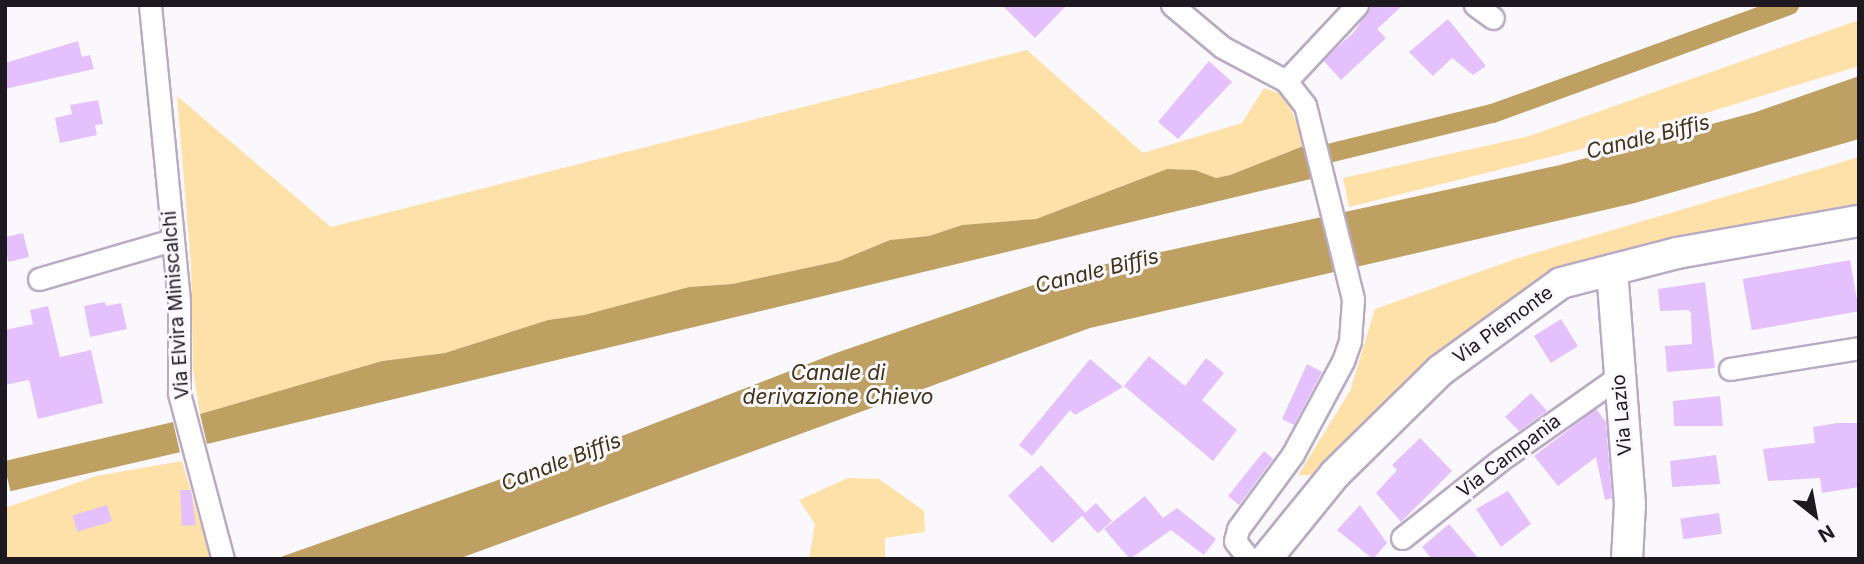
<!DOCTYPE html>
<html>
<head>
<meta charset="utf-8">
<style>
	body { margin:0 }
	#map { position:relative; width:1864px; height:564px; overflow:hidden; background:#fbf8fd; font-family:Inter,sans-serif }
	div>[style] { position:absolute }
	.green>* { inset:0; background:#fde1a9 }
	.water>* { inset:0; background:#bfa063; transform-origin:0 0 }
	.canal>* { height:19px; margin:-9.5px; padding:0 9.5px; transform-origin:9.5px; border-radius:9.5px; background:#bfa063 }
	.building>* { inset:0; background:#e4c1fc; transform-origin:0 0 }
	.roads { filter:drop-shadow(2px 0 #b9abc3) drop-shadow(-2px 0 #b9abc3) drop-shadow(0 2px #b9abc3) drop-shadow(0 -2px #b9abc3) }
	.street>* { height:21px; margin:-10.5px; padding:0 10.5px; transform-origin:10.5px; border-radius:10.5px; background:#fff }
	.secondary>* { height:30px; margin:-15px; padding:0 15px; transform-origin:15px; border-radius:15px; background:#fff }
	span { translate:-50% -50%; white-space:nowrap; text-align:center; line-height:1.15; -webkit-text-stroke:6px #fbf8fd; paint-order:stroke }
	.street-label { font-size:19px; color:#1e1821 }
	.water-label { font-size:21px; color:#403317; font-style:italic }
	.frame { position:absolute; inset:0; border:7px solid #1e1821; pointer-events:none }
	.north { position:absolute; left:1780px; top:480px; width:70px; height:70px; -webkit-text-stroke:5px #fbf8fd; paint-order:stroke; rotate:149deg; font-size:19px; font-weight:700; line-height:28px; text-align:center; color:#1e1821 }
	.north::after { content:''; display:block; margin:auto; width:24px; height:32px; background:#1e1821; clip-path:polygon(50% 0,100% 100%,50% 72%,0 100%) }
</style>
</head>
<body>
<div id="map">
	<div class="green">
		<i style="clip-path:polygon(1859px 20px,1859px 66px,1618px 140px,1349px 207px,1343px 178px,1529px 136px)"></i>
		<i style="clip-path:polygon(1027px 50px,1143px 153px,1242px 123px,1264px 88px,1285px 95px,1306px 145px,1230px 175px,1216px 178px,1195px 170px,1167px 169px,1036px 219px,962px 225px,929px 236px,890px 240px,839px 261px,732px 284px,689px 287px,584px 315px,548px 320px,445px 353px,382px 361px,200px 414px,193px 370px,191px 266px,177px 96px,331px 227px)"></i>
		<i style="clip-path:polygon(1859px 157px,1859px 204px,1666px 245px,1557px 277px,1326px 475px,1298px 475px,1350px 391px,1375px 309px,1518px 258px)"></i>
		<i style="clip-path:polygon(182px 461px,211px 559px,5px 559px,5px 508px,96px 476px)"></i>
		<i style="clip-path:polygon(848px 478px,879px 479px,924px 511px,925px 532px,885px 538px,885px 559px,809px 559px,815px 524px,799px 500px)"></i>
	</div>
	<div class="water">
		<i style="clip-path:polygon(1859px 76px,1859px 139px,1635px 203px,1090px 328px,458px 559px,275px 559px,614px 439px,836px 353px,1074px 271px,1560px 165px,1756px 112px)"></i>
		<i style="clip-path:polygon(1306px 145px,1315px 178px,207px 444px,200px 414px,382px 361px,445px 353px,548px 320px,584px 315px,689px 287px,732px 284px,839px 261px,890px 240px,929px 236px,962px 225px,1036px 219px,1167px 169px,1195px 170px,1216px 178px,1230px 175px)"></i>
		<i style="left:173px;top:422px;width:31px;height:174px;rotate:77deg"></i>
	</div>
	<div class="canal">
		<i style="left:1303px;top:159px;width:195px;rotate:-13.7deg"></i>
		<i style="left:1492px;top:113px;width:316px;rotate:-20deg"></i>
	</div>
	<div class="building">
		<i style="clip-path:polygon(1002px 5px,1067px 5px,1035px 38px)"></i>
		<i style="clip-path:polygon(1372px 5px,1403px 5px,1377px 29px,1386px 38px,1341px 80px,1323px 60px,1354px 32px)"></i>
		<i style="clip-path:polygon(1448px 19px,1486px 66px,1473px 75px,1452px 58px,1433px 76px,1409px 52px)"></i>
		<i style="clip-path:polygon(78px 41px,82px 57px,90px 55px,94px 69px,5px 89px,5px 63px)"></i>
		<i style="clip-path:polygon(1209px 61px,1232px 82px,1178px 139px,1158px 122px)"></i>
		<i style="clip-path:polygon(98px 100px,103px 124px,95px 125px,97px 135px,60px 143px,55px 118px,72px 114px,70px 105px)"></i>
		<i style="clip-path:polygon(23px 233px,29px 257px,8px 262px,5px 237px)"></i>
		<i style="left:1850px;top:260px;width:52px;height:109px;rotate:80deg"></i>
		<i style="clip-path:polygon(1705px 282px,1715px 368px,1667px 372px,1665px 346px,1692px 344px,1691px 313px,1688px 310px,1660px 311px,1658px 289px)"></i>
		<i style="clip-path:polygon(105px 302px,106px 306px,121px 303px,127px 329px,90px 337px,84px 306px)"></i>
		<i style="clip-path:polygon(48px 306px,60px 357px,91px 350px,103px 403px,38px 419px,29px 380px,5px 385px,5px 330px,33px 324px,30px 310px)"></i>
		<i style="left:1561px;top:319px;width:32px;height:32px;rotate:58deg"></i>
		<i style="clip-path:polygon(1149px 356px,1185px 386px,1206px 358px,1224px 373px,1202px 400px,1237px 430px,1213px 461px,1124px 386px)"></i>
		<i style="clip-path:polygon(1090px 359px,1123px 387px,1075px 415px,1070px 410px,1032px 456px,1019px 445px)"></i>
		<i style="clip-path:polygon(1307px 364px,1322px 372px,1294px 425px,1282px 419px)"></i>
		<i style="clip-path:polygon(1531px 393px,1547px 411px,1519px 431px,1505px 417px)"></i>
		<i style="clip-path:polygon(1720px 396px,1723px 426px,1674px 426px,1673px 401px)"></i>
		<i style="clip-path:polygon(1596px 409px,1606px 422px,1612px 498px,1605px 500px,1596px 457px,1558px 486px,1534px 456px)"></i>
		<i style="clip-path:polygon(1837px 423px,1857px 423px,1859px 487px,1822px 493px,1820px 478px,1768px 481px,1763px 449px,1815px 443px,1813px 427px)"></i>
		<i style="clip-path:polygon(1420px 438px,1452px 471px,1401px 522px,1376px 493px,1397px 470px,1392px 465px)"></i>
		<i style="clip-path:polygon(1264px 451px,1273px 459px,1239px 505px,1228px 496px)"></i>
		<i style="clip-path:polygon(1716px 455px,1720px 484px,1672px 487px,1670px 461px)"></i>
		<i style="left:1041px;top:465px;width:65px;height:45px;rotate:47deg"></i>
		<i style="clip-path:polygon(180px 490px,191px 490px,196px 525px,182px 526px)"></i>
		<i style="clip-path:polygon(1508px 491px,1531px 524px,1501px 547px,1476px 509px)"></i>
		<i style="clip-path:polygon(1145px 496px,1163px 518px,1177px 508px,1216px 539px,1204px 555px,1171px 530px,1130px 559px,1104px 529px)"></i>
		<i style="left:1096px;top:503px;width:24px;height:19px;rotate:48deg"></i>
		<i style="left:107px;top:505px;width:17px;height:36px;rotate:73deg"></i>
		<i style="clip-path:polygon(1360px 505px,1387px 543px,1373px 559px,1337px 530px)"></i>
		<i style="left:1719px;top:513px;width:21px;height:39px;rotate:82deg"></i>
		<i style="clip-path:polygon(1449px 524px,1479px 559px,1432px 559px,1422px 547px)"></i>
	</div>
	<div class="roads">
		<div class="street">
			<i style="left:150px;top:5px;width:298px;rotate:84.4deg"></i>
			<i style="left:179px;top:302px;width:91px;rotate:90deg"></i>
			<i style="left:179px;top:393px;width:172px;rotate:75.2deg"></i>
			<i style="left:1172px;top:5px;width:65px;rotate:40deg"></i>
			<i style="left:1222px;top:47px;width:72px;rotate:28deg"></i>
			<i style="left:1286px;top:81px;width:31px;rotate:52deg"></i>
			<i style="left:1305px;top:105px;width:200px;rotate:76.1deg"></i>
			<i style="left:1353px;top:299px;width:42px;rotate:94.1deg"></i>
			<i style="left:1350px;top:341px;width:21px;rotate:109deg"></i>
			<i style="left:1343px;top:361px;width:106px;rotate:118.3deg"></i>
			<i style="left:1293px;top:454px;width:93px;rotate:126.3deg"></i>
			<i style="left:1238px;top:529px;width:12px;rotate:104deg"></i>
			<i style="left:1235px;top:541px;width:23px;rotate:52deg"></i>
			<i style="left:1475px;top:5px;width:22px;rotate:36deg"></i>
			<i style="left:1286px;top:81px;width:104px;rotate:-46.9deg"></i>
			<i style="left:39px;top:279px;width:139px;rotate:-16.3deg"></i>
			<i style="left:1730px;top:369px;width:131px;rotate:-9.2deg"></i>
			<i style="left:1402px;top:538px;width:124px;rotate:-38.4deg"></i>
			<i style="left:1499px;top:461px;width:146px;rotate:-35.2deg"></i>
		</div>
		<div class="secondary">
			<i style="left:1612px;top:270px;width:235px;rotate:85.6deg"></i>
			<i style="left:1630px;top:504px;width:55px;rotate:93.1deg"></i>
			<i style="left:1266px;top:559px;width:109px;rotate:-50.9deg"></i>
			<i style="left:1335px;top:474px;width:148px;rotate:-44.5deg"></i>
			<i style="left:1441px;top:370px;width:148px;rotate:-35.9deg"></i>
			<i style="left:1561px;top:283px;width:120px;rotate:-14.5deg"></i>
			<i style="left:1677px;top:253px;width:185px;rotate:-10deg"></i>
		</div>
	</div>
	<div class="street-label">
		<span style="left:176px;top:305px;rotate:-94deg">Via Elvira Miniscalchi</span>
		<span style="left:1503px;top:325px;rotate:-36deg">Via Piemonte</span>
		<span style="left:1622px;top:415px;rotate:-95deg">Via Lazio</span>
		<span style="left:1509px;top:456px;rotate:-37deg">Via Campania</span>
	</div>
	<div class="water-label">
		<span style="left:1648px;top:137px;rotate:-14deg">Canale Biffis</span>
		<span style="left:1097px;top:271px;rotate:-14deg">Canale Biffis</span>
		<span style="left:838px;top:385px">Canale di<br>derivazione Chievo</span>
		<span style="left:561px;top:462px;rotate:-21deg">Canale Biffis</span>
	</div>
	<div class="frame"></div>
	<div class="north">N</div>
</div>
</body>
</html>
